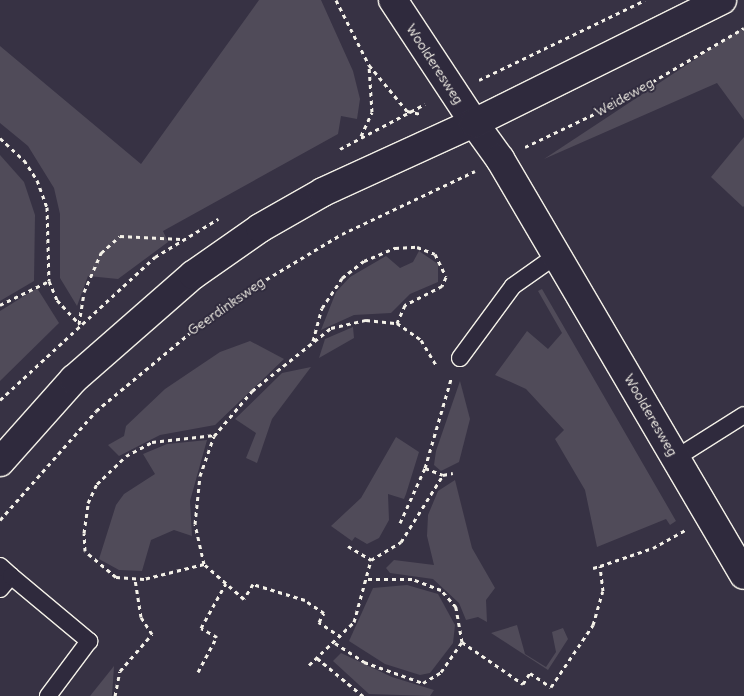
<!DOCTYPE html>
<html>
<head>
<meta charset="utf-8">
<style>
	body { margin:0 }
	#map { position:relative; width:744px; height:696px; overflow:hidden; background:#373244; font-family:Delius,sans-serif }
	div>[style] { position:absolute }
	.green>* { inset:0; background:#504b59 }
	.path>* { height:3px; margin-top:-1.5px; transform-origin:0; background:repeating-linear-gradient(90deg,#f4f1e8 0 4px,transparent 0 8px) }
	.roads { filter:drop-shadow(1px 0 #f4f1e8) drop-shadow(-1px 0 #f4f1e8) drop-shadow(0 1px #f4f1e8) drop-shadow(0 -1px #f4f1e8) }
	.lane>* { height:16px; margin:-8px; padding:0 8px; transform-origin:8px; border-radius:8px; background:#2f2a3d }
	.street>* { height:28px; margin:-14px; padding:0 14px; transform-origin:14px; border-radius:14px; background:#2f2a3d }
	.secondary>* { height:28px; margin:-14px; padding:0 14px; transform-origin:14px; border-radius:14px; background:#2f2a3d }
	.primary>* { height:28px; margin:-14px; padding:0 14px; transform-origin:14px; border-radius:14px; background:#2f2a3d }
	span { translate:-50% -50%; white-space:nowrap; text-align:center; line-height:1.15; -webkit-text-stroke:4px #2f2a3d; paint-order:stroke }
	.street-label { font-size:14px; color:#f4f1e8 }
</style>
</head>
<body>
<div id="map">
	<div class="green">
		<i style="clip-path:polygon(259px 0,321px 0,353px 71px,360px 99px,357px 119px,341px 116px,338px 134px,163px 231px,168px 242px,118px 279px,88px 276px,77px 306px,60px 278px,60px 214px,54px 188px,28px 146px,0 123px,0 46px,141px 164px)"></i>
		<i style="clip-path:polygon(744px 27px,744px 120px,717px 83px,544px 159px)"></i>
		<i style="clip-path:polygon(744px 137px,744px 206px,743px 207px,711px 177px)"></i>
		<i style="clip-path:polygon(0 155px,24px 182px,35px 215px,34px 281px,0 301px)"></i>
		<i style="clip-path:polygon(419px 251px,438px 264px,438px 282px,410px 294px,391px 313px,354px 315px,321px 330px,336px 292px,350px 277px,386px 256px,400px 268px,413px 262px)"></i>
		<i style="clip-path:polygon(37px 288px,59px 323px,0 381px,0 311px)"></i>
		<i style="clip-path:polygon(542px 289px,676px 521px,670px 525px,666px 519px,597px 547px,585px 490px,555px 439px,564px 430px,526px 389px,495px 375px,527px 331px,548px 349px,562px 333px,538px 291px)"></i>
		<i style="clip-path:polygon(353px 327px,354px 338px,319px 358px,325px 339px)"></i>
		<i style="clip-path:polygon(250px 341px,284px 359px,215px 425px,160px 435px,119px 456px,108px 445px,124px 436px,126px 426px,165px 389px,220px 352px)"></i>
		<i style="clip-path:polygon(311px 367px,272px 419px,257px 463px,246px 458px,256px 433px,235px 419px,282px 373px)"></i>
		<i style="clip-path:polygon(460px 381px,470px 419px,459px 462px,441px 471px,434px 465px,436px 451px)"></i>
		<i style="clip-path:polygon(396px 437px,419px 452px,406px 494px,404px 499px,388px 494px,389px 520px,379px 538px,367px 544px,355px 537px,352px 541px,331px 526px,361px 498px)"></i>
		<i style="clip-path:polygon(207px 440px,190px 501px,192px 536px,174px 530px,151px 540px,142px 571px,119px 570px,99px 559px,116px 505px,124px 494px,155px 474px,143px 454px,167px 444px)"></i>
		<i style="clip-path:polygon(455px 480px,472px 548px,495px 588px,486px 600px,487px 622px,478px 617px,466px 620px,459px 603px,433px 579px,390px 573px,386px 568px,394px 560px,434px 565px,427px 536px,428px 515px,438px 491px)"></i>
		<i style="clip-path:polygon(407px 585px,438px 594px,455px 625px,453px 643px,430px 673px,420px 675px,385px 664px,349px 641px,373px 588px)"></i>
		<i style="clip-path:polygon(517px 625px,525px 654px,546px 667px,556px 652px,552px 632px,563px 628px,568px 639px,548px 670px,491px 633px)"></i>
		<i style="clip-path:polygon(341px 653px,392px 677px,434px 690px,430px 696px,369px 694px,333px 661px)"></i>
		<i style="clip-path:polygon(114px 666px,112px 696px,90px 696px)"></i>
	</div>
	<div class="path">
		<i style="left:336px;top:0;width:73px;rotate:63.1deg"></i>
		<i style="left:369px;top:65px;width:60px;rotate:50.4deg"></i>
		<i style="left:407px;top:111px;width:14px;rotate:12deg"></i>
		<i style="left:479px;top:80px;width:184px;rotate:-25.7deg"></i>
		<i style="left:361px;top:136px;width:26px;rotate:-65deg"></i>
		<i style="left:372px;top:112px;width:46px;rotate:-93.7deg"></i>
		<i style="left:0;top:138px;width:33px;rotate:43deg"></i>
		<i style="left:24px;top:160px;width:24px;rotate:57deg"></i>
		<i style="left:37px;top:180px;width:29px;rotate:70deg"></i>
		<i style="left:47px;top:207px;width:74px;rotate:88.5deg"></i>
		<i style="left:49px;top:281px;width:21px;rotate:67deg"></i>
		<i style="left:57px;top:300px;width:33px;rotate:47deg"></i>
		<i style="left:525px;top:147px;width:95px;rotate:-25.5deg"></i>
		<i style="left:611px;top:106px;width:154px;rotate:-30.4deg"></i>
		<i style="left:340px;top:149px;width:96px;rotate:-27.9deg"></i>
		<i style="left:0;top:305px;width:55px;rotate:-26.1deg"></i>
		<i style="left:79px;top:324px;width:32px;rotate:-81deg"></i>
		<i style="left:84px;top:292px;width:43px;rotate:-66.4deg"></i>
		<i style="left:101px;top:253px;width:25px;rotate:-42deg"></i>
		<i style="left:120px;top:236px;width:61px;rotate:2.8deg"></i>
		<i style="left:313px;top:341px;width:34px;rotate:-75deg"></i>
		<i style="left:322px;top:308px;width:36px;rotate:-56deg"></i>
		<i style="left:342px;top:278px;width:28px;rotate:-38deg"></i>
		<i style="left:364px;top:261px;width:34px;rotate:-23deg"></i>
		<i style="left:395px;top:248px;width:22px;rotate:-3deg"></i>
		<i style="left:417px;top:247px;width:19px;rotate:21deg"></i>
		<i style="left:435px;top:254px;width:25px;rotate:64deg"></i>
		<i style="left:446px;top:277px;width:10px;rotate:114deg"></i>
		<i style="left:442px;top:286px;width:42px;rotate:152.8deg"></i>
		<i style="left:405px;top:305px;width:20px;rotate:114deg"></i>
		<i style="left:0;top:400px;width:211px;rotate:-42.7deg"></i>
		<i style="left:155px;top:257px;width:74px;rotate:-31.1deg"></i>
		<i style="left:425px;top:468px;width:19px;rotate:21deg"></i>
		<i style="left:443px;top:475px;width:10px;rotate:-11deg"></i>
		<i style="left:0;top:520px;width:145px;rotate:-48.6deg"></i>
		<i style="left:96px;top:411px;width:168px;rotate:-39.7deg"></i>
		<i style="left:225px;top:304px;width:136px;rotate:-30.9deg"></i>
		<i style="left:342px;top:234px;width:147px;rotate:-25.3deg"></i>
		<i style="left:400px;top:523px;width:60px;rotate:-65.6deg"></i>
		<i style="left:425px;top:468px;width:93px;rotate:-73.7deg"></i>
		<i style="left:348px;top:546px;width:27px;rotate:31deg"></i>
		<i style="left:204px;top:564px;width:62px;rotate:166deg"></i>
		<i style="left:144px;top:579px;width:28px;rotate:-176deg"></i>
		<i style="left:116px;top:577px;width:40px;rotate:-140deg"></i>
		<i style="left:85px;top:551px;width:18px;rotate:-93deg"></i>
		<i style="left:84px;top:533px;width:30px;rotate:-82deg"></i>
		<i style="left:88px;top:503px;width:21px;rotate:-65deg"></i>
		<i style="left:97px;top:484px;width:40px;rotate:-44deg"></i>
		<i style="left:126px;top:456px;width:30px;rotate:-28deg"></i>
		<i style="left:152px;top:442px;width:63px;rotate:-6.3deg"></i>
		<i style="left:593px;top:568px;width:7px;rotate:-16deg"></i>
		<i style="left:341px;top:637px;width:27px;rotate:-146deg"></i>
		<i style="left:319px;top:622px;width:10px;rotate:-61deg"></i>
		<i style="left:324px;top:613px;width:23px;rotate:-146deg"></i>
		<i style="left:305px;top:600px;width:54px;rotate:-162.9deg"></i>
		<i style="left:253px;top:584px;width:17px;rotate:121deg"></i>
		<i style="left:244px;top:599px;width:53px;rotate:-138.8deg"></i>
		<i style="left:204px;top:564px;width:41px;rotate:-102.7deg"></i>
		<i style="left:195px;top:524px;width:48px;rotate:-84.1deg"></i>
		<i style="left:200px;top:476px;width:42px;rotate:-70.7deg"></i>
		<i style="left:214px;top:436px;width:59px;rotate:-49.8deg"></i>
		<i style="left:252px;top:391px;width:101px;rotate:-38.6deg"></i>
		<i style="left:331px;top:328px;width:36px;rotate:-13deg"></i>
		<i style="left:366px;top:320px;width:31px;rotate:6deg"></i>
		<i style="left:397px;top:323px;width:29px;rotate:35deg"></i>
		<i style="left:421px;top:340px;width:31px;rotate:59deg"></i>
		<i style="left:462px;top:642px;width:74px;rotate:34.5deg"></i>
		<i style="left:523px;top:684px;width:13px;rotate:-58deg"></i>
		<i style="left:530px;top:673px;width:25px;rotate:34deg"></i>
		<i style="left:551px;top:687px;width:75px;rotate:-55.9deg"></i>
		<i style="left:593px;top:625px;width:35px;rotate:-74deg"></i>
		<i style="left:603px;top:591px;width:25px;rotate:-97deg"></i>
		<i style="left:600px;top:566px;width:56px;rotate:-18.8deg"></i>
		<i style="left:653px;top:548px;width:37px;rotate:-29deg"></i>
		<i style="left:335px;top:643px;width:35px;rotate:33deg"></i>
		<i style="left:364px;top:662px;width:63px;rotate:19.6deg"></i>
		<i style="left:423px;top:683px;width:21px;rotate:-31deg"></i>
		<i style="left:441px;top:672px;width:37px;rotate:-55deg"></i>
		<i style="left:462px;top:642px;width:36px;rotate:-100deg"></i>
		<i style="left:456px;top:607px;width:23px;rotate:-131deg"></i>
		<i style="left:441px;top:590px;width:31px;rotate:-159deg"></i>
		<i style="left:412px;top:579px;width:44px;rotate:180deg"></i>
		<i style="left:317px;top:658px;width:60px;rotate:39.6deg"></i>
		<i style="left:309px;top:665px;width:62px;rotate:-43.7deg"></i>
		<i style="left:354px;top:622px;width:64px;rotate:-74.7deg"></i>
		<i style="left:371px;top:560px;width:35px;rotate:-31deg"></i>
		<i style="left:401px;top:542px;width:79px;rotate:-57.9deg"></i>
		<i style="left:198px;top:672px;width:40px;rotate:-62deg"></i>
		<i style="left:217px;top:637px;width:18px;rotate:-151deg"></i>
		<i style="left:201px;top:628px;width:51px;rotate:-60.9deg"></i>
		<i style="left:115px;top:696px;width:25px;rotate:-79deg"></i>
		<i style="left:120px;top:671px;width:49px;rotate:-49.1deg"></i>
		<i style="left:152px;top:634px;width:20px;rotate:-123deg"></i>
		<i style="left:141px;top:617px;width:39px;rotate:-99deg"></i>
	</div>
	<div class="roads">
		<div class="lane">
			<i style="left:460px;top:358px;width:89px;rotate:-53.6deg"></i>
			<i style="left:513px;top:286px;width:54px;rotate:-35.2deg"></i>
			<i style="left:676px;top:458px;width:80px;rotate:-32.3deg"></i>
			<i style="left:0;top:566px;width:15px;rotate:42deg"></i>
			<i style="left:11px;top:576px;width:17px;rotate:130deg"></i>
			<i style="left:11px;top:576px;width:102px;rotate:39.8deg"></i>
			<i style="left:89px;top:641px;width:69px;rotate:126.7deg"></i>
		</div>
		<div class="street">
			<i style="left:474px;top:123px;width:44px;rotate:54.2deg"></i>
			<i style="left:500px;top:159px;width:482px;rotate:59.6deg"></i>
		</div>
		<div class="secondary">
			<i style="left:393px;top:0;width:147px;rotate:56.6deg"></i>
		</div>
		<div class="primary">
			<i style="left:0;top:462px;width:111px;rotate:-48.3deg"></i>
			<i style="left:74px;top:379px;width:158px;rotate:-41.2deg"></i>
			<i style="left:193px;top:275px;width:82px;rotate:-35deg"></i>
			<i style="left:260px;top:228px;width:73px;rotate:-29.7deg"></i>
			<i style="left:323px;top:192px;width:166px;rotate:-24.6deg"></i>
			<i style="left:474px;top:123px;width:277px;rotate:-26.4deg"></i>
		</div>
	</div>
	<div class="street-label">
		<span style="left:435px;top:64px;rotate:57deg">Woolderesweg</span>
		<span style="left:624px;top:97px;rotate:-29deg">Weideweg</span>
		<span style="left:226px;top:306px;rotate:-35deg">Geerdinksweg</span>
		<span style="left:651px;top:415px;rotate:60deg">Woolderesweg</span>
	</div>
</div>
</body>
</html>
